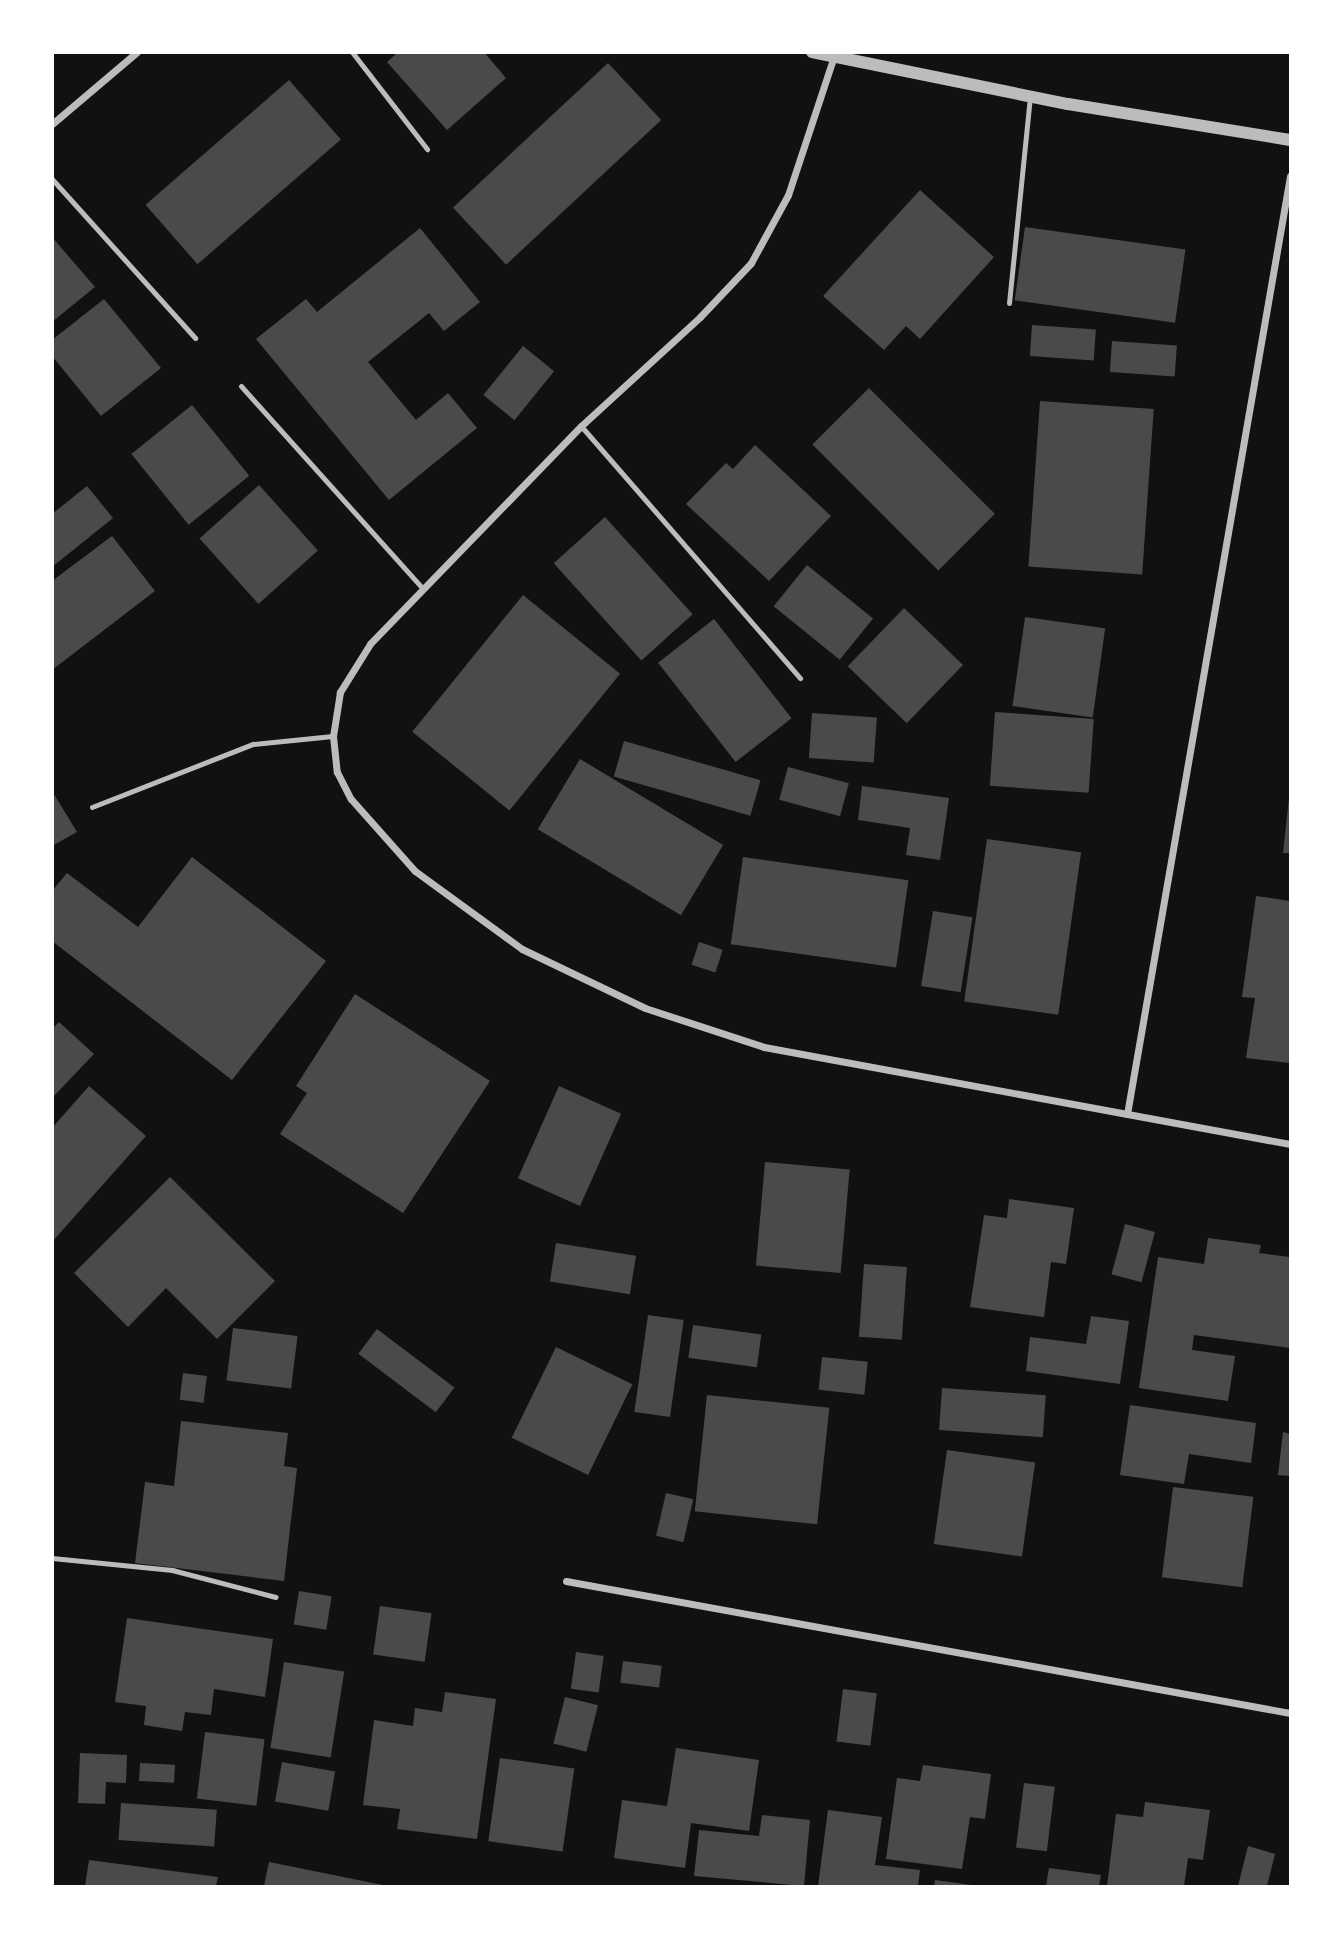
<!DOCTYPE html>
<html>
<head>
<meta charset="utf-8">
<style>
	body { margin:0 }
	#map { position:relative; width:1343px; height:1939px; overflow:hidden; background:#111; font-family:"Archivo Narrow",sans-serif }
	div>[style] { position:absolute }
	.building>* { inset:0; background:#4a4a4a; transform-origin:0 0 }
	.service>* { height:5px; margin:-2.5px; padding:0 2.5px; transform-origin:2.5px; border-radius:2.5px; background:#bcbcbc }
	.minor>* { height:7px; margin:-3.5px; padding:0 3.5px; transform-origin:3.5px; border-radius:3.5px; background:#bcbcbc }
	.tertiary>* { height:12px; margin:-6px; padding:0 6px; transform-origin:6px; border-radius:6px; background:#bcbcbc }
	span { translate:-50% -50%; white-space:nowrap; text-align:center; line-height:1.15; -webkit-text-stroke:5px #fff; paint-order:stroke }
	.frame { position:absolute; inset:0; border:54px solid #fff; pointer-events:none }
</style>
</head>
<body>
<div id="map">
	<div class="building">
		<i style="clip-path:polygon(398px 52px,484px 52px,506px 78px,447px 130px,387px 62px)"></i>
		<i style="left:608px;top:63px;width:78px;height:212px;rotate:47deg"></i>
		<i style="left:289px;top:80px;width:79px;height:190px;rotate:49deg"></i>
		<i style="clip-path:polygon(920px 190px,994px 257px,920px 339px,906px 326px,884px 350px,823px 296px)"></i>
		<i style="left:1025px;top:227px;width:162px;height:74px;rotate:8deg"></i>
		<i style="clip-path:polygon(420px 228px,480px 302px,444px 331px,429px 313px,368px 362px,416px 420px,448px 393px,477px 428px,389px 500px,256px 339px,306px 299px,317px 312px)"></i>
		<i style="clip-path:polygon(52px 237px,95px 287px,52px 322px)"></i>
		<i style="clip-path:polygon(104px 299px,161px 368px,101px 416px,52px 356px,52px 340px)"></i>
		<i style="left:1032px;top:325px;width:64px;height:31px;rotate:4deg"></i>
		<i style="left:1112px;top:341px;width:65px;height:31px;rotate:4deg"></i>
		<i style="left:523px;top:346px;width:40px;height:63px;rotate:39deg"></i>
		<i style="left:869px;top:388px;width:178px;height:80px;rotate:45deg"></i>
		<i style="left:1040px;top:401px;width:114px;height:166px;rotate:4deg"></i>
		<i style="left:192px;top:405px;width:91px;height:78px;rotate:51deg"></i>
		<i style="clip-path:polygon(755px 445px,831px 516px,769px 581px,686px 504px,726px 463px,733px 469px)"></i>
		<i style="left:259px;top:485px;width:88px;height:80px;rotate:48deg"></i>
		<i style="clip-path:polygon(87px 486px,113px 518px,52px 567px,52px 514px)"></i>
		<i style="left:605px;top:517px;width:131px;height:69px;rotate:48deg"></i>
		<i style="clip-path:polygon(112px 536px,155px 591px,52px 670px,52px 581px)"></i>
		<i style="left:807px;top:565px;width:85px;height:53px;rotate:39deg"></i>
		<i style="left:523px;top:595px;width:125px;height:176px;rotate:39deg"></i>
		<i style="left:904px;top:608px;width:82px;height:81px;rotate:44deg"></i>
		<i style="left:1025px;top:617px;width:81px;height:90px;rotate:8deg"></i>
		<i style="left:714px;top:619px;width:126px;height:71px;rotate:52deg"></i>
		<i style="left:995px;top:712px;width:99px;height:74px;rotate:4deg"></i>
		<i style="left:812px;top:713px;width:65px;height:45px;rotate:4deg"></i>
		<i style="left:624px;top:741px;width:142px;height:37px;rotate:16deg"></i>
		<i style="left:580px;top:759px;width:167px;height:82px;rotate:31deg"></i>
		<i style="left:788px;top:767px;width:63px;height:34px;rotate:15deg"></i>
		<i style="clip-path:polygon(862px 786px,949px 798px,940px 860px,906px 855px,910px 828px,858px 820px)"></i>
		<i style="clip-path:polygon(52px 791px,77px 832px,52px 846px)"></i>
		<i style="clip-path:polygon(1289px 798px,1290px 798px,1290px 853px,1283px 853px)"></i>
		<i style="left:987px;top:839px;width:95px;height:164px;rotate:8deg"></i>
		<i style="clip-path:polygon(192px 857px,326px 961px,232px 1080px,52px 941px,52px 891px,67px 873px,138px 927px)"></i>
		<i style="left:743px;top:857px;width:167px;height:88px;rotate:8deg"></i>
		<i style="clip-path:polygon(1256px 896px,1290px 901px,1290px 1063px,1246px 1058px,1255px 998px,1242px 997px)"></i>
		<i style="left:933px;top:911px;width:40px;height:76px;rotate:9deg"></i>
		<i style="left:699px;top:942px;width:25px;height:24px;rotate:18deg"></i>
		<i style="clip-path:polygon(355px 994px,490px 1081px,403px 1213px,280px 1134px,307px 1093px,296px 1086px)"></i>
		<i style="clip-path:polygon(59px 1022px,94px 1054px,52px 1098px,52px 1029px)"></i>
		<i style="clip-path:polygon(89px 1086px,146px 1136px,52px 1242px,52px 1128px)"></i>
		<i style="left:559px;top:1086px;width:68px;height:101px;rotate:24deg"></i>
		<i style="left:765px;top:1162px;width:85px;height:104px;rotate:5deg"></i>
		<i style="clip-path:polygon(170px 1177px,275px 1281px,217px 1339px,166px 1288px,128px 1327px,74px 1273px)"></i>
		<i style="clip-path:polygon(1009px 1199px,1074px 1208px,1066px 1264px,1051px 1262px,1044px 1317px,970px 1307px,984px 1215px,1007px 1218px)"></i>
		<i style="left:1125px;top:1224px;width:31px;height:52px;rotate:15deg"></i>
		<i style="clip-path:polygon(1208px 1238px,1261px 1245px,1259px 1253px,1290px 1257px,1290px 1348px,1194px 1335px,1192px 1350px,1235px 1356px,1228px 1401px,1139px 1388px,1158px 1257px,1204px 1264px)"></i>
		<i style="left:556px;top:1243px;width:81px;height:39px;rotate:9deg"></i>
		<i style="left:864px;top:1264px;width:43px;height:73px;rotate:4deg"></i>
		<i style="left:648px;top:1315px;width:36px;height:98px;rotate:8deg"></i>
		<i style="clip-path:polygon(1091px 1316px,1129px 1321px,1120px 1384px,1026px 1371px,1030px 1337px,1086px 1344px)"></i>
		<i style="left:693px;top:1325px;width:69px;height:33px;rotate:8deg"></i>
		<i style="left:233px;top:1328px;width:65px;height:53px;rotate:7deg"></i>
		<i style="left:377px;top:1329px;width:97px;height:31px;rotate:37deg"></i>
		<i style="left:556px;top:1347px;width:85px;height:101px;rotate:26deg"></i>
		<i style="left:822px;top:1357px;width:46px;height:33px;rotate:6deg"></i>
		<i style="left:183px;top:1373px;width:24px;height:27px;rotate:7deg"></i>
		<i style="left:942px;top:1388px;width:104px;height:42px;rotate:4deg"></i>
		<i style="left:707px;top:1395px;width:123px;height:117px;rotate:6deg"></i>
		<i style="clip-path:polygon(1130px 1405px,1256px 1423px,1251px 1463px,1189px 1454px,1184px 1484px,1120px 1475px)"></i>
		<i style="clip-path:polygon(181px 1421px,288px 1433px,284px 1466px,297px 1468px,284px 1581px,135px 1563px,145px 1482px,174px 1486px)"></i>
		<i style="clip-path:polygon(1283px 1432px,1290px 1434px,1290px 1476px,1278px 1475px)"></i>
		<i style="left:947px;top:1450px;width:89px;height:95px;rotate:8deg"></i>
		<i style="left:1173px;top:1487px;width:81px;height:91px;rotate:7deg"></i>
		<i style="left:666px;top:1493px;width:28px;height:44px;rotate:13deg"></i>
		<i style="left:299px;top:1591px;width:33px;height:34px;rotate:9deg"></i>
		<i style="left:380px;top:1606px;width:52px;height:49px;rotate:8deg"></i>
		<i style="clip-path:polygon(127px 1618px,273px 1639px,265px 1697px,214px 1689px,211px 1715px,185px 1712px,182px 1731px,144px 1725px,146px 1706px,115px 1702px)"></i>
		<i style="left:576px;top:1652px;width:28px;height:37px;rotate:8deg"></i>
		<i style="left:623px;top:1661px;width:39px;height:22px;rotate:7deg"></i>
		<i style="left:284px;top:1662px;width:61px;height:87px;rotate:9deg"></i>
		<i style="left:843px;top:1689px;width:34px;height:53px;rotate:7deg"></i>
		<i style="clip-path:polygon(445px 1692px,496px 1699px,477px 1839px,397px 1829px,400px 1809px,363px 1805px,374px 1720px,413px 1726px,415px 1708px,442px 1712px)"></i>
		<i style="left:565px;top:1697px;width:34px;height:48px;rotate:14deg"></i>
		<i style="left:205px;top:1732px;width:60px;height:67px;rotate:7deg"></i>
		<i style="clip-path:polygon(676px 1748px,759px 1760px,749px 1831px,691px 1823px,685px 1868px,614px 1858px,622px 1800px,667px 1806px)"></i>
		<i style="clip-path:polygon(80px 1753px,127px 1755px,126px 1783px,106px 1782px,105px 1804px,78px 1803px)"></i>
		<i style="left:500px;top:1758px;width:75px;height:84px;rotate:8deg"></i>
		<i style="left:282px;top:1762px;width:54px;height:40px;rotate:10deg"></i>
		<i style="left:140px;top:1763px;width:35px;height:18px;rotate:3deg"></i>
		<i style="clip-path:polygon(923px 1765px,991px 1774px,985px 1819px,970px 1817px,962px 1869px,886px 1859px,897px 1778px,920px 1781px)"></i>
		<i style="left:1024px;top:1783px;width:31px;height:65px;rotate:7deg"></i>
		<i style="clip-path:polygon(1145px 1802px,1210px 1810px,1203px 1860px,1188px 1858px,1184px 1886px,1107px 1886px,1116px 1814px,1143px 1817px)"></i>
		<i style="left:121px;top:1803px;width:96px;height:37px;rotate:4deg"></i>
		<i style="clip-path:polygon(828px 1810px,882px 1817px,875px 1865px,920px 1870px,918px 1886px,818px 1886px)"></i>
		<i style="clip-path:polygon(762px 1815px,810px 1820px,804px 1886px,694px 1876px,699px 1830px,759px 1836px)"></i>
		<i style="clip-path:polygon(1248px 1846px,1275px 1854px,1267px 1886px,1238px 1886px)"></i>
		<i style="clip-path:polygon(89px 1860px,218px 1877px,216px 1886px,85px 1886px)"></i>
		<i style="clip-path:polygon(269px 1862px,383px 1885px,382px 1886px,264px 1886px)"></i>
		<i style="clip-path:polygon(1049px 1868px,1101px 1875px,1099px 1886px,1046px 1886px)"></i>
		<i style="clip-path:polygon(935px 1880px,972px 1885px,971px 1886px,934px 1886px)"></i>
	</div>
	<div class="service">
		<i style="left:352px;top:52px;width:123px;rotate:52.3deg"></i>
		<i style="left:52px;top:179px;width:214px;rotate:48deg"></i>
		<i style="left:1009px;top:303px;width:208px;rotate:-84.2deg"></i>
		<i style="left:241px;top:386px;width:273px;rotate:48.1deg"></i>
		<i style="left:581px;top:426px;width:334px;rotate:49deg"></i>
		<i style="left:92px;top:807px;width:173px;rotate:-21.4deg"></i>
		<i style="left:253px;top:744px;width:80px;rotate:-5.7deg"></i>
		<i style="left:52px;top:1558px;width:121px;rotate:5.7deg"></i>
		<i style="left:172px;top:1570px;width:107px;rotate:14.6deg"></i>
	</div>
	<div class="minor">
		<i style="left:833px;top:59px;width:143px;rotate:108.3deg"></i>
		<i style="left:788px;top:195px;width:77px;rotate:118.6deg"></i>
		<i style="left:751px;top:263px;width:74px;rotate:133.4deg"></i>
		<i style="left:700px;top:317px;width:161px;rotate:137.5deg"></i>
		<i style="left:581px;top:426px;width:303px;rotate:134.1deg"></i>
		<i style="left:370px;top:644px;width:57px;rotate:122deg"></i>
		<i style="left:340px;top:692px;width:45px;rotate:99deg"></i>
		<i style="left:333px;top:736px;width:36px;rotate:84deg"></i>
		<i style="left:337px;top:772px;width:30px;rotate:63deg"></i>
		<i style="left:351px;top:799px;width:96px;rotate:48.4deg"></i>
		<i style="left:415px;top:871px;width:132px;rotate:36.1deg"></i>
		<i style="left:522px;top:949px;width:136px;rotate:25.6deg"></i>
		<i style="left:645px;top:1008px;width:125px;rotate:18.1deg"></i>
		<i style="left:764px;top:1047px;width:535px;rotate:10.45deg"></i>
		<i style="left:52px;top:124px;width:111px;rotate:-40.3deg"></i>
		<i style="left:1127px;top:1114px;width:952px;rotate:-80.14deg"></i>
		<i style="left:566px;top:1581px;width:736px;rotate:10.33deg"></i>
	</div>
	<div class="tertiary">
		<i style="left:812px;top:52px;width:261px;rotate:11.5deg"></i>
		<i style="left:1068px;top:104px;width:225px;rotate:9.2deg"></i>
	</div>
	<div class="frame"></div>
</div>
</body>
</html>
